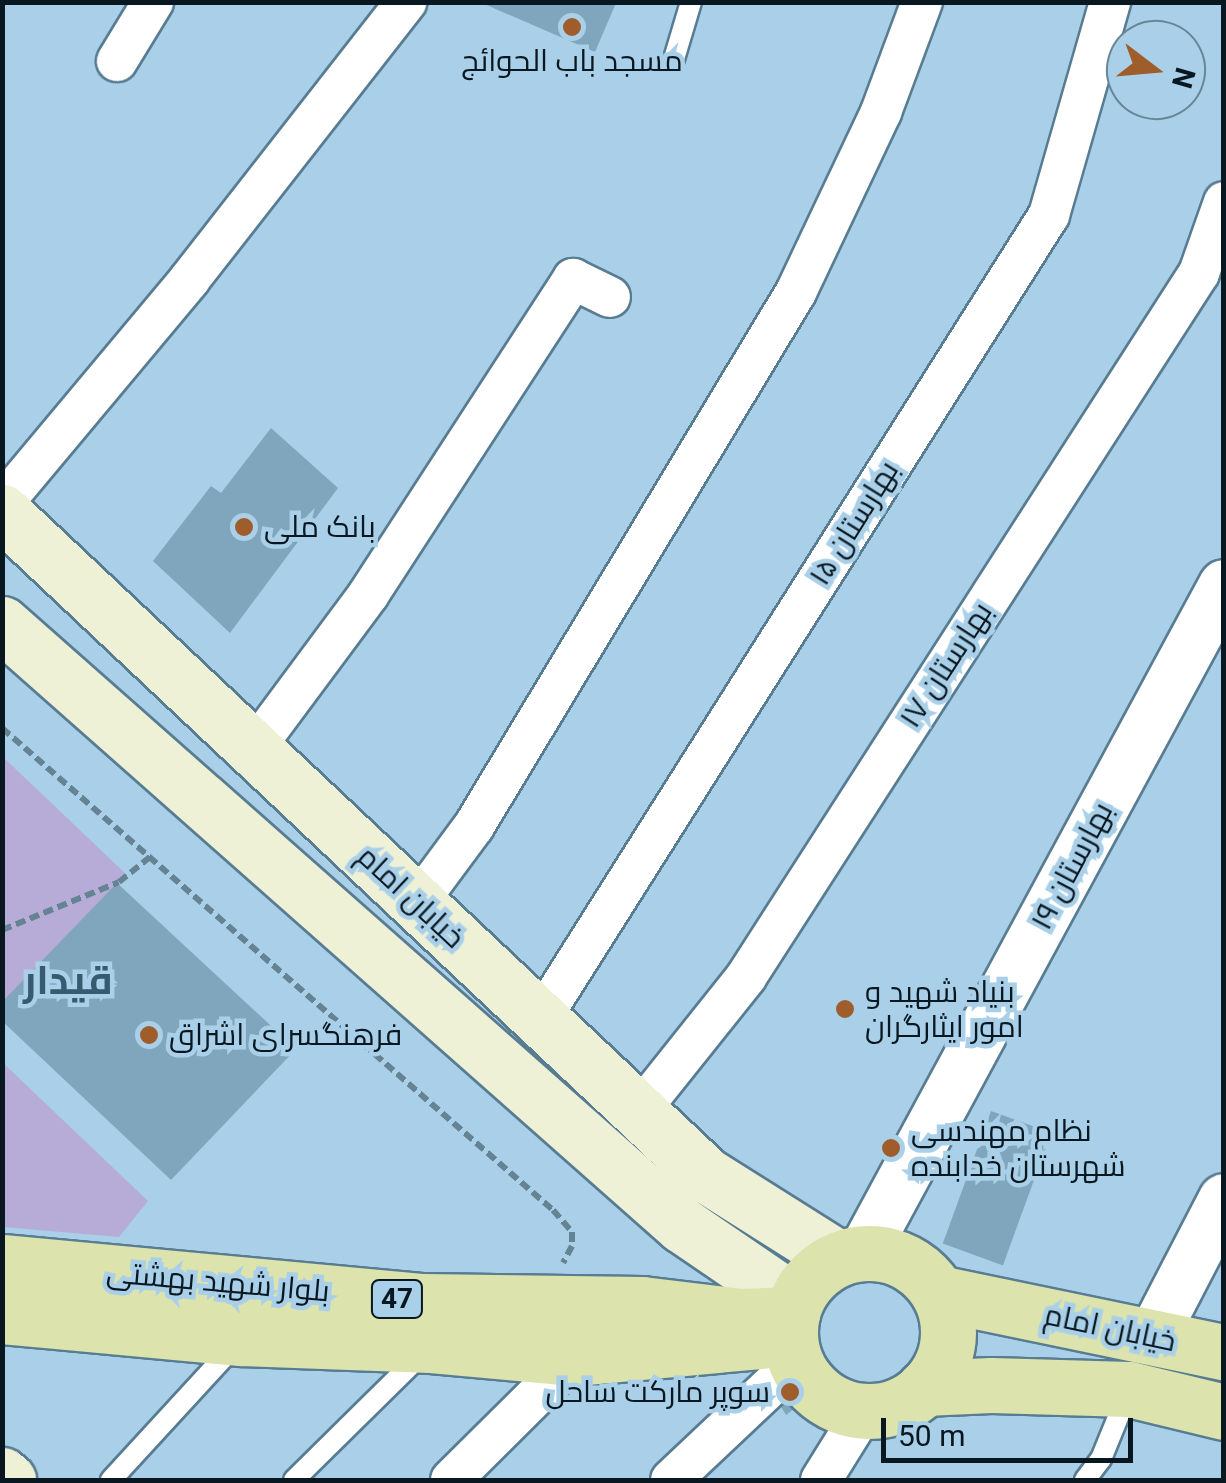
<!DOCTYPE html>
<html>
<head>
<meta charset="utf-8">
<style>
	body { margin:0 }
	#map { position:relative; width:1226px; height:1483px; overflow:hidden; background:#a9d0e8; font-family:Roboto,Cairo,sans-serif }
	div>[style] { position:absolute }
	.green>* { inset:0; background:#b6acd7 }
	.building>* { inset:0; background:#80a6bd; transform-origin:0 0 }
	.path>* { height:6px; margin-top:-3px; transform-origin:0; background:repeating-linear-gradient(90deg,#668394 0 10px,transparent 0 15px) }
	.roads { filter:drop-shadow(2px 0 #587c92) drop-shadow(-2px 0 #587c92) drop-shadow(0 2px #587c92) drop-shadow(0 -2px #587c92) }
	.service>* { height:20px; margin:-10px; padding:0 10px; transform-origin:10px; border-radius:10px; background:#fff }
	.minor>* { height:40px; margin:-20px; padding:0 20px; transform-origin:20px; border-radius:20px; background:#fff }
	.tertiary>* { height:50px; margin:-25px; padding:0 25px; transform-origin:25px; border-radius:25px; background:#fff }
	.secondary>* { height:55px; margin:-27.5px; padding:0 27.5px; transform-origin:27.5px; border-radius:27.5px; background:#eef1d6 }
	.primary>* { height:55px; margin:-27.5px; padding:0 27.5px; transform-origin:27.5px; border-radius:27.5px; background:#dde3ad }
	.primary>.ring { margin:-27.5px; padding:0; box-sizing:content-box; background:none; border:55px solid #dde3ad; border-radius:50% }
	.dots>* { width:28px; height:28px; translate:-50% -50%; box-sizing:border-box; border:5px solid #a9d0e8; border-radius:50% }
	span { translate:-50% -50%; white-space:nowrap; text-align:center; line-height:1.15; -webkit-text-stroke:9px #a9d0e8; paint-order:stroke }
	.shield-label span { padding:2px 8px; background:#a9d0e8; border:2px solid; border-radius:8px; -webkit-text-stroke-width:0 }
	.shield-label { font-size:28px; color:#091720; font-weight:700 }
	.poi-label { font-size:30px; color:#091720 }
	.left { translate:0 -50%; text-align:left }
	.right { translate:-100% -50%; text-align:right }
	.street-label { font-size:30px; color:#091720 }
	.district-label { font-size:40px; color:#365a6f; font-weight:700 }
	.frame { position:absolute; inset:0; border:5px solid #091720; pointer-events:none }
	.north { position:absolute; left:1106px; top:20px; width:100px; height:100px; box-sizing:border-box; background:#a9d0e8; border:2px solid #698698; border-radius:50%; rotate:106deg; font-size:28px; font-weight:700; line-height:40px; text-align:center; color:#091720 }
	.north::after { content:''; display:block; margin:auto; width:35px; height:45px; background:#9f5d2b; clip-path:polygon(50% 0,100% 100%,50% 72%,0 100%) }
	.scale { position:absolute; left:881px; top:1418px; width:252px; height:45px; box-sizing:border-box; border:5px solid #091720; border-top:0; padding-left:12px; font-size:30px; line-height:35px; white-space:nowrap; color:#091720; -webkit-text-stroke:8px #a9d0e8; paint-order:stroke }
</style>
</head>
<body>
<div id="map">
	<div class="green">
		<i style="clip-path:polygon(2px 756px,127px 875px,3px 1004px,2px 1004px)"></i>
		<i style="clip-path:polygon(2px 1062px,148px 1201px,119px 1237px,3px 1227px)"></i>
	</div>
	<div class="building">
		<i style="clip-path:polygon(482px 3px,616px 3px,595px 52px)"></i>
		<i style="clip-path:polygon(271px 428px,338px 488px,230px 633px,153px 561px,211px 486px,221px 493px)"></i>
		<i style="clip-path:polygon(117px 883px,296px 1049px,171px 1180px,2px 1021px,2px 1002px)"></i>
		<i style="left:991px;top:1111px;width:64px;height:141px;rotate:20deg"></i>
		<i style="clip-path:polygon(794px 1376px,811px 1396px,786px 1415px,770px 1388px)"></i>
	</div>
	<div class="path">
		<i style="left:2px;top:728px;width:732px;rotate:41.18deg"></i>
		<i style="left:553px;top:1210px;width:29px;rotate:49deg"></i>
		<i style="left:572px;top:1232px;width:14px;rotate:90deg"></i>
		<i style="left:572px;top:1246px;width:19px;rotate:118deg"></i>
		<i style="left:2px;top:930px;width:126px;rotate:-22.3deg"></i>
		<i style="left:119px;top:882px;width:40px;rotate:-39deg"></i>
	</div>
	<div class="roads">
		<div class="service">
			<i style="left:674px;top:59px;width:59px;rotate:-73.4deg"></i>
			<i style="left:111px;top:1480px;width:185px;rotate:-47.4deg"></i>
			<i style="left:294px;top:1480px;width:181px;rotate:-44.6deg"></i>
			<i style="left:1085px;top:1480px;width:26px;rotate:-53deg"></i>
			<i style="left:1101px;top:1459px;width:71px;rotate:-67.8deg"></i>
		</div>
		<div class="minor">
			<i style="left:117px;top:61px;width:69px;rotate:-58.6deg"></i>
			<i style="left:2px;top:504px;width:292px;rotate:-50.1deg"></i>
			<i style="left:189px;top:280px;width:353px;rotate:-52deg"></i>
			<i style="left:253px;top:750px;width:193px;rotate:-53.4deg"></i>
			<i style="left:368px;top:595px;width:377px;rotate:-57deg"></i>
			<i style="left:573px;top:279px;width:41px;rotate:25.9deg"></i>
			<i style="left:417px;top:903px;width:96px;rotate:-53.5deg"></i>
			<i style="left:474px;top:826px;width:624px;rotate:-58.91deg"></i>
			<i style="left:796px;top:292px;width:199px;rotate:-64.7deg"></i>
			<i style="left:881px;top:112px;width:117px;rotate:-69.6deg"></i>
			<i style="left:541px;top:1018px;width:950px;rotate:-57.68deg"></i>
			<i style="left:1049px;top:215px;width:222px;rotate:-74deg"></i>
			<i style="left:640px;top:1110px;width:170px;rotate:-51.4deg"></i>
			<i style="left:746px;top:977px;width:837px;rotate:-57.24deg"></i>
			<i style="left:1199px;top:273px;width:75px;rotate:-70.6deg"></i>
			<i style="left:451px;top:1480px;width:173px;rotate:-44.8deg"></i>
			<i style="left:671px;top:1480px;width:172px;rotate:-43.3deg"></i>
			<i style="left:821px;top:1480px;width:81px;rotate:-58.1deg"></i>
		</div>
		<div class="tertiary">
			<i style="left:863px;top:1253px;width:759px;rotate:-61.61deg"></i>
			<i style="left:1153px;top:1336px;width:154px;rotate:-62.6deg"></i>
		</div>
		<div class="secondary">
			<i style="left:2px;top:512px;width:967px;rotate:43.28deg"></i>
			<i style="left:706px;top:1175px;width:156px;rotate:32.2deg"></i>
			<i style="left:2px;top:624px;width:908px;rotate:41.47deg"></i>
			<i style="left:682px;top:1225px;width:137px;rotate:34.3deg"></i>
			<i style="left:2px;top:1475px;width:8px;rotate:40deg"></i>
		</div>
		<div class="primary">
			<i class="ring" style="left:790px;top:1253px;width:103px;height:103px"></i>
			<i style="left:2px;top:1262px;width:423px;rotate:5.3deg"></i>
			<i style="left:423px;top:1301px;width:219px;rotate:0.8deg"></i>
			<i style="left:642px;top:1304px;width:100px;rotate:6.9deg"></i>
			<i style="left:741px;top:1316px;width:51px;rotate:-2.2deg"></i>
			<i style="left:938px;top:1293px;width:292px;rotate:11.7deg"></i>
			<i style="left:2px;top:1316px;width:240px;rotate:5.3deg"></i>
			<i style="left:241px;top:1338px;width:190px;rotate:2.1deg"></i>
			<i style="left:431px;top:1345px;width:144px;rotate:5.2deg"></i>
			<i style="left:574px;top:1358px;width:189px;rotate:-5.2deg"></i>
			<i style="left:924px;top:1388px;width:67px;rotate:-2.6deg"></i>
			<i style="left:991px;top:1385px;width:138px;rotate:1.7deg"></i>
			<i style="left:1129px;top:1389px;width:98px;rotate:13.6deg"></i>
		</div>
	</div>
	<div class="dots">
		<i style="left:572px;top:27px;background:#9f5d2b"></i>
		<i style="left:244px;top:527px;background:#9f5d2b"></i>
		<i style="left:845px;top:1009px;background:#9f5d2b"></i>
		<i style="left:149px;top:1035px;background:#9f5d2b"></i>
		<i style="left:891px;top:1148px;background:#9f5d2b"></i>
		<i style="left:790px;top:1392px;background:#9f5d2b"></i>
	</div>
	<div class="shield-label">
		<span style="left:397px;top:1299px">47</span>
	</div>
	<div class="poi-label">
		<span style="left:572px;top:61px">مسجد باب الحوائج</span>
		<span class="left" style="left:264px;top:527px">بانک ملی</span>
		<span class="left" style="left:865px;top:1009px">بنیاد شهید و<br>امور ایثارگران</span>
		<span class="left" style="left:169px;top:1035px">فرهنگسرای اشراق</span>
		<span class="left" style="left:911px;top:1148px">نظام مهندسی<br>شهرستان خدابنده</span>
		<span class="right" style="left:770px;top:1392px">سوپر مارکت ساحل</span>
	</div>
	<div class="street-label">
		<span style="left:854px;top:523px;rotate:-58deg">بهارستان ۱۵</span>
		<span style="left:946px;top:665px;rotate:-57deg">بهارستان ۱۷</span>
		<span style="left:1072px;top:866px;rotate:-62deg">بهارستان ۱۹</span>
		<span style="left:411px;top:897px;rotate:43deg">خیابان امام</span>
		<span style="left:218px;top:1282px;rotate:5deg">بلوار شهید بهشتی</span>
		<span style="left:1110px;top:1328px;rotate:12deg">خیابان امام</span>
	</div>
	<div class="district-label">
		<span style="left:68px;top:981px">قیدار</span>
	</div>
	<div class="frame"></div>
	<div class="north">N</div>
	<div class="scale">50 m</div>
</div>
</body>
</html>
